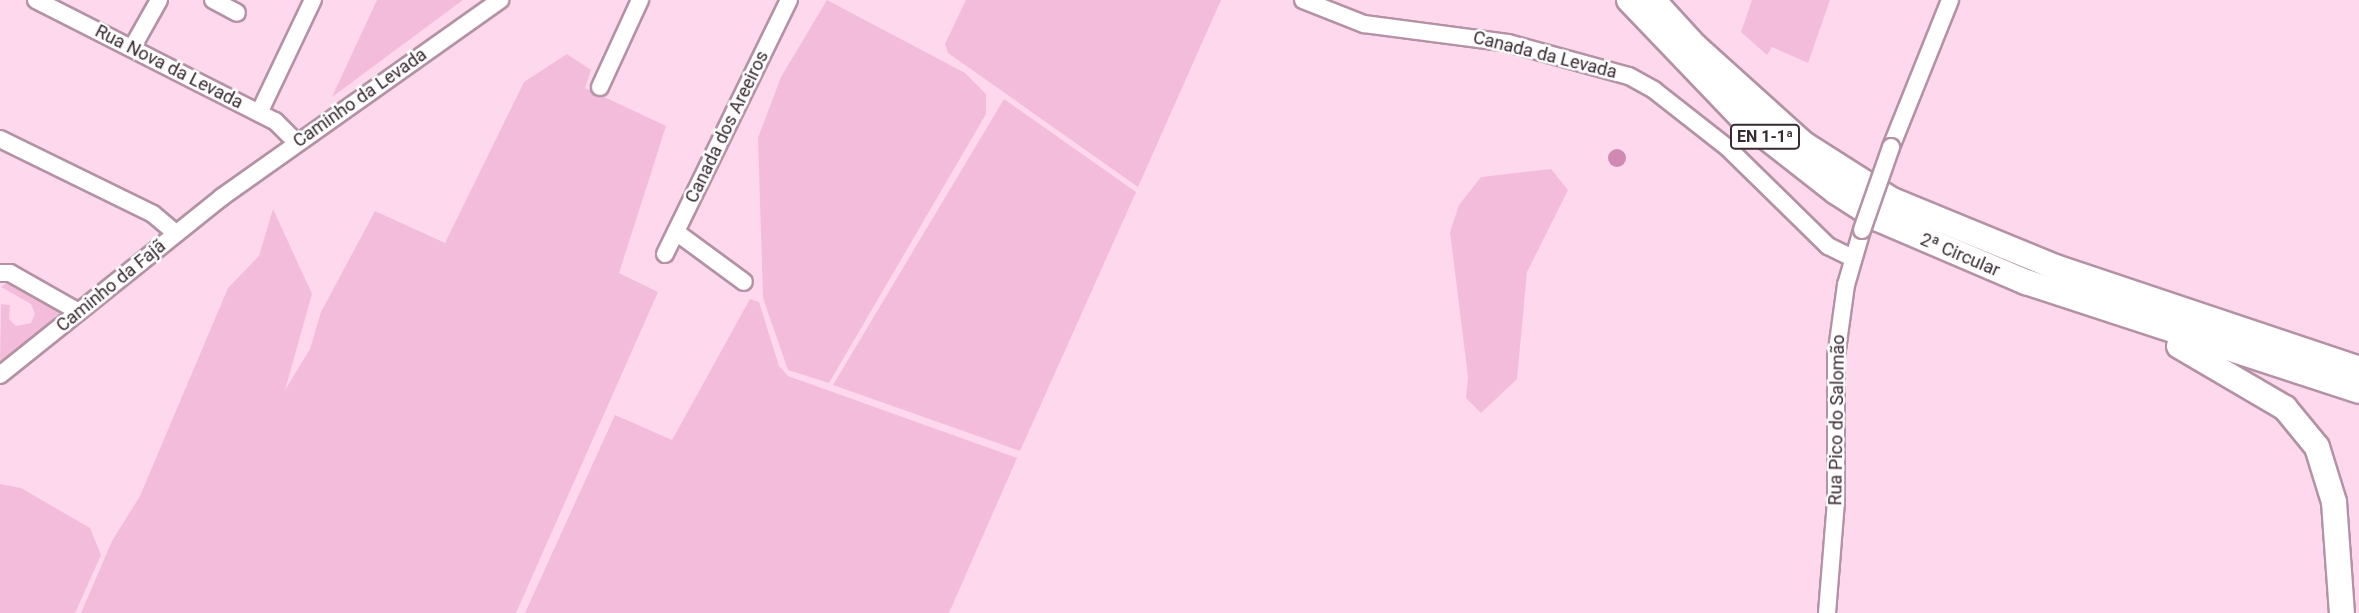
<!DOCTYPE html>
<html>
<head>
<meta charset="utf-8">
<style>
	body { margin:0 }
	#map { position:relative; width:2359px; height:613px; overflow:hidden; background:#fed9ed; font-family:Roboto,sans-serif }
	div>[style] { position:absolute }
	.green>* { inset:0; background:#f3bcdb }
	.water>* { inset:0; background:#d089b2 }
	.round { border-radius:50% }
	.roads { filter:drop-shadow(2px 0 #b492a5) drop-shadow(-2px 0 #b492a5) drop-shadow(0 2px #b492a5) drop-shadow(0 -2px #b492a5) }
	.minor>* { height:16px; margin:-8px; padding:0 8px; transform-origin:8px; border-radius:8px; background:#fff }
	.highway>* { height:24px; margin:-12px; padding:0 12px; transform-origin:12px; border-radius:12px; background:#fff }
	.bridges { filter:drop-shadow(2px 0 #b492a5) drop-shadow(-2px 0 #b492a5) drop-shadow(0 2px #b492a5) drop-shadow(0 -2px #b492a5) }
	.minor-bridge>* { height:16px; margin:-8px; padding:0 8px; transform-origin:8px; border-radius:8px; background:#fff }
	span { translate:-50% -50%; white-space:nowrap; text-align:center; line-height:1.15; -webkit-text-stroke:5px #fff; paint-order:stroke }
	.shield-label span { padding:2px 5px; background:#fff; border:2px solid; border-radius:5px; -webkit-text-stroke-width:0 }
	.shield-label { font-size:16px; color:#382a32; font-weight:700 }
	.street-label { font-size:18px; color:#382a32 }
</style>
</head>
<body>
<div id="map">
	<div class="green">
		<i style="clip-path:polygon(377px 0,463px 0,332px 97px)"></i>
		<i style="clip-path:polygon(827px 0,965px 73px,986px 94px,986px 114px,829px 383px,788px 370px,763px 298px,758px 138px,781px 77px)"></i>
		<i style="clip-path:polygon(966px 0,1221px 0,1138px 187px,948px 53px,945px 44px)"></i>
		<i style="clip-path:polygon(1752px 0,1830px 0,1808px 63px,1772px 47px,1767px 55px,1741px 32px)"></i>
		<i style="clip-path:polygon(567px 54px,591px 70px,585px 88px,666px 126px,619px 273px,658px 292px,516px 613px,81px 613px,112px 541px,140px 496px,228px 288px,259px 256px,273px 209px,312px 294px,285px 390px,310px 349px,321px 312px,375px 211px,445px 243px,524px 82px)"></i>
		<i style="clip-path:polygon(1004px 99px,1136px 192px,1020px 451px,833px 385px)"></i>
		<i style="clip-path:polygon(1551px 169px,1568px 190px,1527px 272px,1517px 379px,1481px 413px,1466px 398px,1468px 377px,1450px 232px,1459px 205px,1481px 177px)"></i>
		<i style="clip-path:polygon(7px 282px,64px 309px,0 364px,1px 304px,10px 305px,9px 319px,16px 326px,31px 323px,35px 314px,31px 304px,1px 287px)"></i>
		<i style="clip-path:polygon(750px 299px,759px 302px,779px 366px,788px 376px,1017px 458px,949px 613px,525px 613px,615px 415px,672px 440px)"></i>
		<i style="clip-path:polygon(0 484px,21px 488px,90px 528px,101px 555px,75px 613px,0 613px)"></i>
	</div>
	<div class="water">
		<i class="round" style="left:1608px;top:149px;width:18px;height:18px"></i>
	</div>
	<div class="roads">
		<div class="minor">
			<i style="left:36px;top:0;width:268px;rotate:26.9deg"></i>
			<i style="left:275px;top:121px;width:30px;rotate:45deg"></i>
			<i style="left:213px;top:0;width:27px;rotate:28deg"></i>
			<i style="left:1303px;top:0;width:66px;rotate:21.5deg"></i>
			<i style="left:1364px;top:24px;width:145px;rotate:7.5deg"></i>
			<i style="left:1508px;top:43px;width:125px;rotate:15.3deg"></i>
			<i style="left:1629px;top:76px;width:29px;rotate:29deg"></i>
			<i style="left:1654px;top:90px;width:94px;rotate:38.1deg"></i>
			<i style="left:1728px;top:148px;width:140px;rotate:44.4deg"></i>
			<i style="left:1828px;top:246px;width:25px;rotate:26deg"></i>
			<i style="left:132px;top:48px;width:55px;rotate:-60.6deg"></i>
			<i style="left:600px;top:87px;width:96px;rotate:-65.3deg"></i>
			<i style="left:259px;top:113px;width:125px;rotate:-64.5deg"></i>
			<i style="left:0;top:139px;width:170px;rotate:26.1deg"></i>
			<i style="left:153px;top:214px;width:30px;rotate:40deg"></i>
			<i style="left:1891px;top:147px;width:158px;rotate:-68.1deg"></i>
			<i style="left:676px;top:232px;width:84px;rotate:36.3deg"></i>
			<i style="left:665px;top:254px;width:283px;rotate:-64deg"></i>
			<i style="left:0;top:273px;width:10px"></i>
			<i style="left:10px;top:273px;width:79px;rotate:29.5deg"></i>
			<i style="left:0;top:375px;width:285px;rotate:-38.7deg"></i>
			<i style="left:222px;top:197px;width:341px;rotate:-35.3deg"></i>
			<i style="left:1827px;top:613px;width:113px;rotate:-85.4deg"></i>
			<i style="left:1836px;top:500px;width:143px;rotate:-90deg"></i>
			<i style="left:1836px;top:357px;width:73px;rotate:-82.1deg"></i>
			<i style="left:1846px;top:285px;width:57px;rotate:-73.8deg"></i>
		</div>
		<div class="highway">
			<i style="left:1629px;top:0;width:165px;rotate:46.2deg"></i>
			<i style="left:1743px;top:119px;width:118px;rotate:38.1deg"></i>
			<i style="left:1836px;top:192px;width:50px;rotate:32.7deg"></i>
			<i style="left:1878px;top:219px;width:161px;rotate:23.1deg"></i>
			<i style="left:2026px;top:282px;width:350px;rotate:18.1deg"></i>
			<i style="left:1653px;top:0;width:62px;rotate:47.6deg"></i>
			<i style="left:1695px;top:46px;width:147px;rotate:42deg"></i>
			<i style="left:1804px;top:144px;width:104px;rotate:32.5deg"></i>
			<i style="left:1892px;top:200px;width:176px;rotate:22.3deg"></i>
			<i style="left:2055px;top:267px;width:321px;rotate:18.5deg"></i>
			<i style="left:2179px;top:346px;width:123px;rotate:30.3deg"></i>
			<i style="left:2285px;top:408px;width:50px;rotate:50.6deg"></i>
			<i style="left:2317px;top:447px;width:58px;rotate:72.8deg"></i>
			<i style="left:2334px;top:502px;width:111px;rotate:85.9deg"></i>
		</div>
	</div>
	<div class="bridges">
		<div class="minor-bridge">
			<i style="left:1862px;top:230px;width:88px;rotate:-70.7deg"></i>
		</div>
	</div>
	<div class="shield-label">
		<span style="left:1765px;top:137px">EN 1-1ª</span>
	</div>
	<div class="street-label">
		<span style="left:1545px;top:55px;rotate:14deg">Canada da Levada</span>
		<span style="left:169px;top:67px;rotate:27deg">Rua Nova da Levada</span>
		<span style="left:360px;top:98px;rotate:-35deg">Caminho da Levada</span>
		<span style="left:727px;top:127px;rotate:-64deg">Canada dos Areeiros</span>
		<span style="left:1960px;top:255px;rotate:23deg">2ª Circular</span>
		<span style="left:111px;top:286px;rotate:-39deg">Caminho da Fajã</span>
		<span style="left:1837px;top:420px;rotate:-89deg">Rua Pico do Salomão</span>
	</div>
</div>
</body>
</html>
